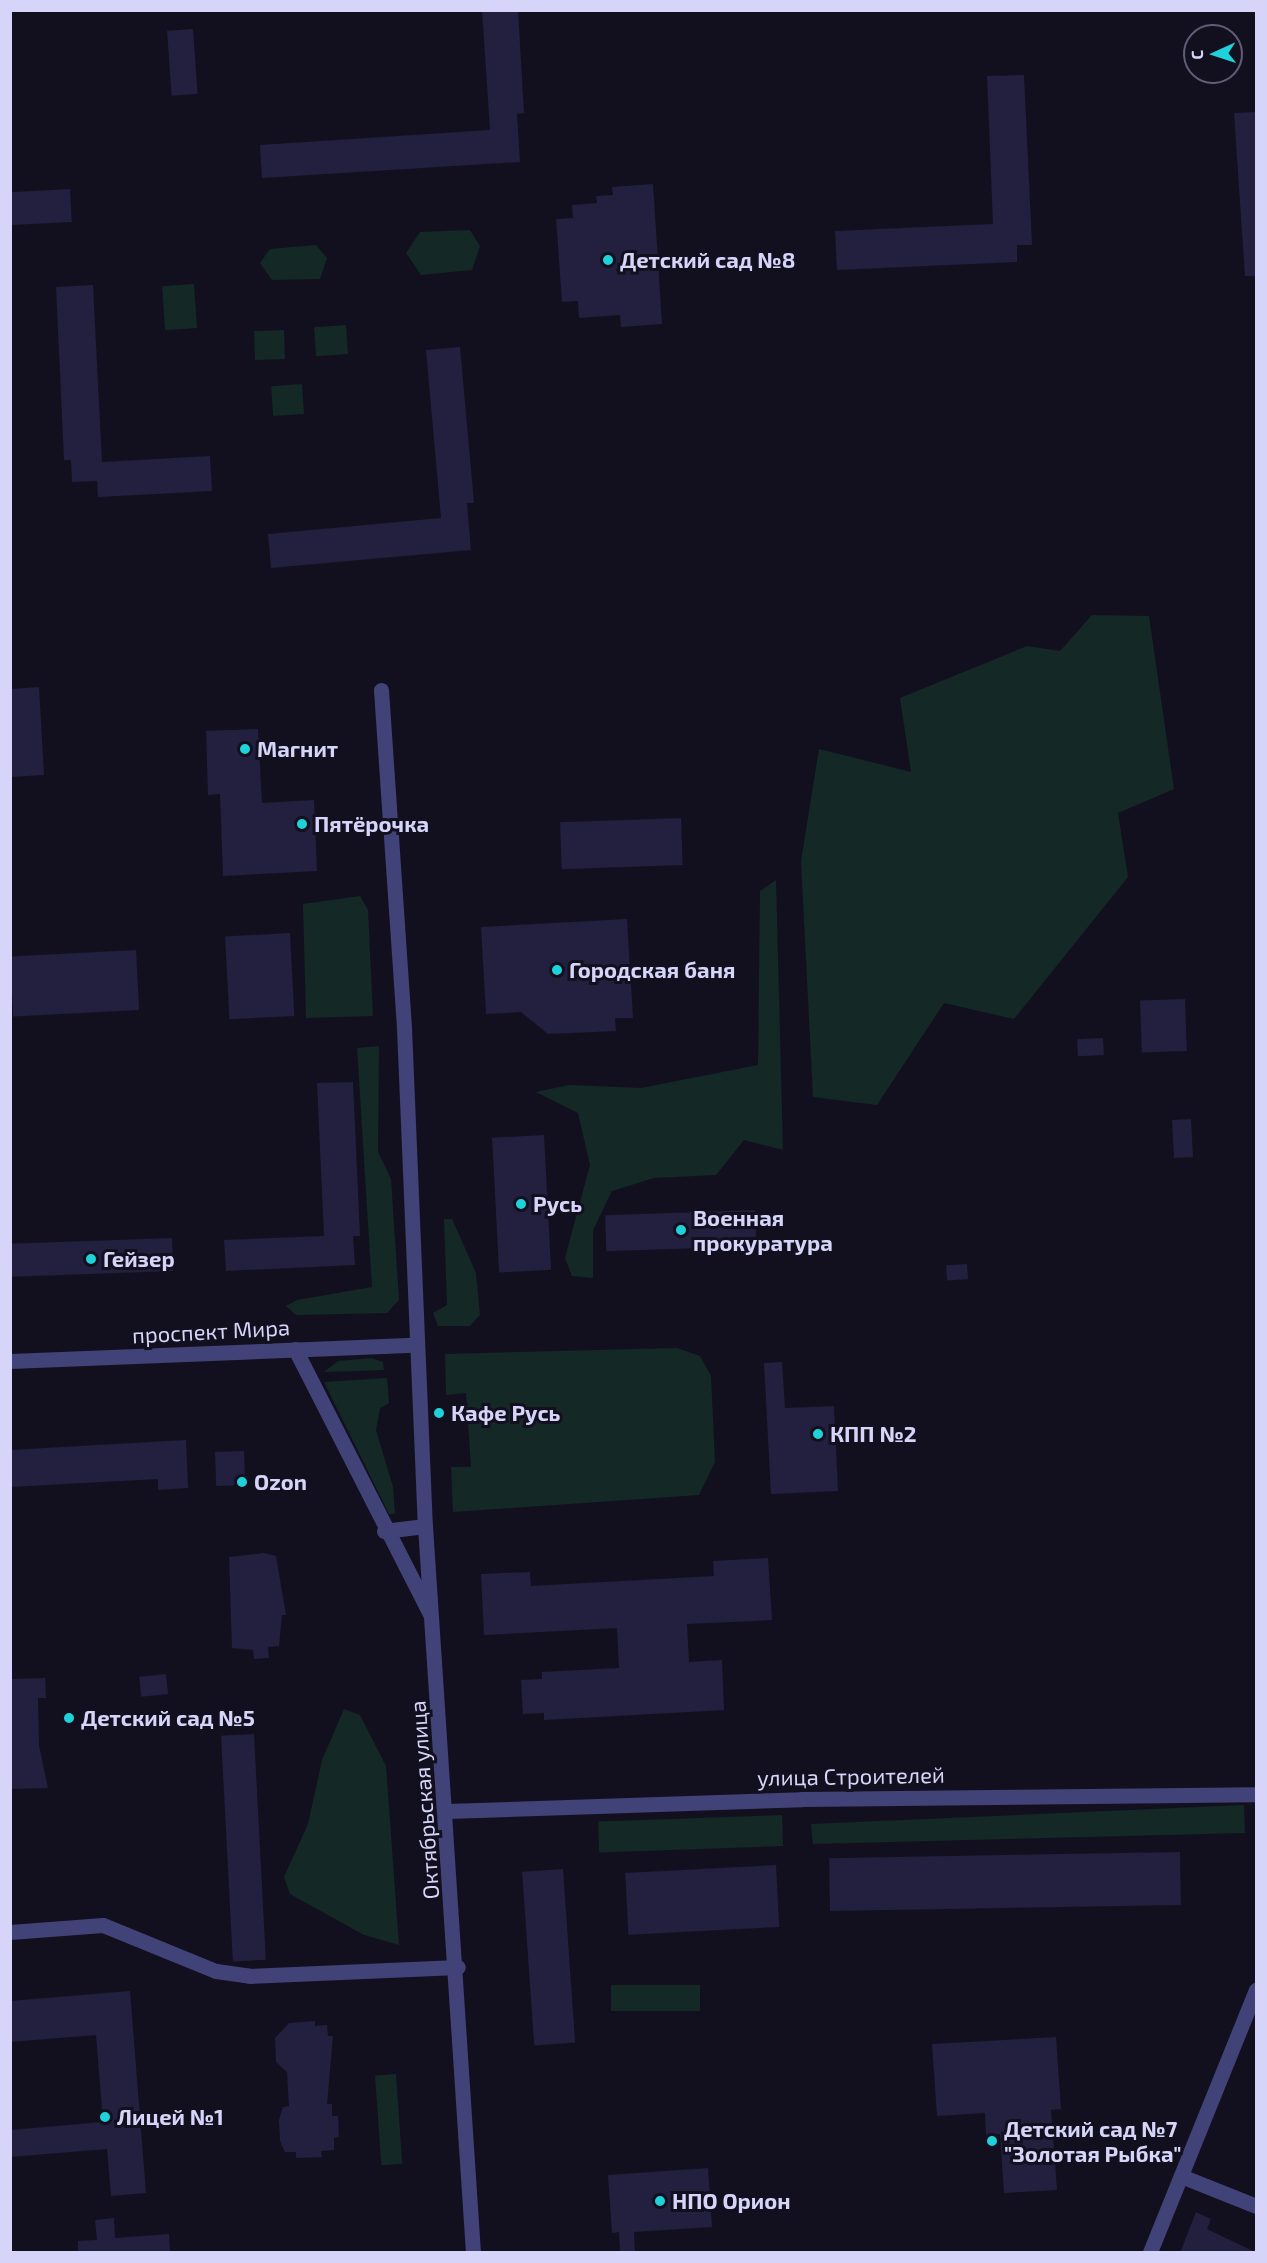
<!DOCTYPE html>
<html>
<head>
<meta charset="utf-8">
<style>
	body { margin:0 }
	#map { position:relative; width:1267px; height:2263px; overflow:hidden; background:#12101f; font-family:"Exo 2",sans-serif }
	div>[style] { position:absolute }
	.green>* { inset:0; background:#142826; transform-origin:0 0 }
	.building>* { inset:0; background:#231f3e; transform-origin:0 0 }
	.minor>* { height:15px; margin:-7.5px; padding:0 7.5px; transform-origin:7.5px; border-radius:7.5px; background:#414278 }
	.dots>* { width:16px; height:16px; translate:-50% -50%; box-sizing:border-box; border:3px solid #12101f; border-radius:50% }
	span { translate:-50% -50%; white-space:nowrap; text-align:center; line-height:1.15; -webkit-text-stroke:6px #12101f; paint-order:stroke }
	.poi-label { font-size:22px; color:#d6d4f9; font-weight:700 }
	.left { translate:0 -50%; text-align:left }
	.street-label { font-size:22px; color:#d6d4f9 }
	.frame { position:absolute; inset:0; border:12px solid #d6d4f9; pointer-events:none }
	.north { position:absolute; left:1183px; top:24px; width:60px; height:60px; box-sizing:border-box; background:#12101f; border:2px solid #605e76; border-radius:50%; rotate:267deg; font-size:16px; font-weight:700; line-height:24px; text-align:center; color:#d6d4f9 }
	.north::after { content:''; display:block; margin:auto; width:21px; height:27px; background:#1fd2da; clip-path:polygon(50% 0,100% 100%,50% 72%,0 100%) }
</style>
</head>
<body>
<div id="map">
	<div class="green">
		<i style="clip-path:polygon(470px 230px,480px 246px,472px 270px,421px 275px,406px 253px,420px 232px)"></i>
		<i style="clip-path:polygon(316px 245px,327px 258px,320px 279px,272px 280px,260px 263px,270px 249px)"></i>
		<i style="left:194px;top:284px;width:44px;height:32px;rotate:86deg"></i>
		<i style="left:346px;top:325px;width:29px;height:32px;rotate:86deg"></i>
		<i style="left:284px;top:330px;width:29px;height:30px;rotate:88deg"></i>
		<i style="left:302px;top:384px;width:30px;height:31px;rotate:86deg"></i>
		<i style="clip-path:polygon(1092px 615px,1149px 616px,1174px 789px,1118px 813px,1128px 877px,1014px 1019px,944px 1003px,877px 1105px,813px 1097px,801px 861px,819px 749px,911px 772px,900px 698px,1027px 646px,1060px 651px)"></i>
		<i style="clip-path:polygon(776px 880px,783px 1150px,744px 1140px,716px 1175px,654px 1178px,612px 1191px,593px 1230px,593px 1278px,572px 1276px,565px 1258px,590px 1165px,578px 1113px,536px 1092px,569px 1085px,641px 1088px,758px 1065px,760px 891px)"></i>
		<i style="clip-path:polygon(360px 896px,368px 910px,373px 1016px,306px 1018px,303px 904px)"></i>
		<i style="clip-path:polygon(379px 1046px,378px 1152px,391px 1179px,399px 1300px,387px 1313px,296px 1315px,286px 1306px,297px 1300px,372px 1287px,357px 1048px)"></i>
		<i style="clip-path:polygon(444px 1219px,452px 1219px,476px 1273px,480px 1315px,470px 1326px,438px 1326px,433px 1313px,447px 1305px)"></i>
		<i style="clip-path:polygon(677px 1348px,700px 1356px,711px 1376px,715px 1462px,699px 1495px,453px 1512px,451px 1467px,471px 1467px,466px 1393px,446px 1395px,445px 1354px)"></i>
		<i style="clip-path:polygon(372px 1358px,383px 1362px,384px 1370px,324px 1372px,338px 1361px)"></i>
		<i style="clip-path:polygon(387px 1378px,389px 1403px,380px 1408px,376px 1430px,393px 1487px,395px 1514px,389px 1514px,324px 1382px)"></i>
		<i style="clip-path:polygon(344px 1709px,360px 1715px,386px 1766px,399px 1945px,364px 1935px,290px 1894px,284px 1877px,308px 1824px,322px 1760px)"></i>
		<i style="clip-path:polygon(1244px 1805px,1245px 1833px,813px 1844px,811px 1824px)"></i>
		<i style="left:782px;top:1815px;width:31px;height:184px;rotate:88deg"></i>
		<i style="left:700px;top:1985px;width:26px;height:89px;rotate:90deg"></i>
		<i style="left:396px;top:2074px;width:90px;height:21px;rotate:86deg"></i>
	</div>
	<div class="building">
		<i style="clip-path:polygon(482px 10px,518px 10px,524px 113px,517px 114px,520px 162px,262px 178px,260px 145px,490px 130px)"></i>
		<i style="left:193px;top:29px;width:65px;height:26px;rotate:86deg"></i>
		<i style="clip-path:polygon(1024px 75px,1032px 245px,1017px 245px,1017px 262px,837px 270px,835px 231px,993px 224px,987px 76px)"></i>
		<i style="clip-path:polygon(1257px 112px,1257px 276px,1245px 276px,1234px 113px)"></i>
		<i style="clip-path:polygon(653px 184px,662px 324px,621px 327px,620px 315px,579px 318px,578px 301px,562px 302px,556px 219px,573px 218px,572px 205px,597px 203px,596px 196px,613px 195px,612px 187px)"></i>
		<i style="left:70px;top:189px;width:33px;height:60px;rotate:87deg"></i>
		<i style="clip-path:polygon(93px 285px,102px 462px,210px 456px,212px 491px,98px 497px,97px 481px,72px 482px,71px 460px,64px 460px,56px 287px)"></i>
		<i style="clip-path:polygon(460px 347px,474px 503px,467px 503px,471px 550px,271px 568px,268px 534px,441px 518px,426px 350px)"></i>
		<i style="clip-path:polygon(39px 687px,44px 775px,10px 777px,10px 689px)"></i>
		<i style="clip-path:polygon(258px 729px,262px 803px,314px 800px,317px 871px,223px 876px,220px 794px,208px 795px,206px 731px)"></i>
		<i style="left:681px;top:818px;width:47px;height:121px;rotate:88deg"></i>
		<i style="clip-path:polygon(627px 919px,633px 1018px,615px 1018px,616px 1031px,548px 1034px,521px 1012px,486px 1014px,481px 927px)"></i>
		<i style="left:290px;top:933px;width:83px;height:65px;rotate:87deg"></i>
		<i style="left:136px;top:950px;width:60px;height:126px;rotate:87deg"></i>
		<i style="left:1185px;top:999px;width:52px;height:45px;rotate:88deg"></i>
		<i style="left:1103px;top:1038px;width:17px;height:26px;rotate:87deg"></i>
		<i style="clip-path:polygon(353px 1082px,360px 1236px,353px 1236px,355px 1265px,226px 1271px,224px 1240px,324px 1236px,317px 1083px)"></i>
		<i style="left:1191px;top:1119px;width:38px;height:19px;rotate:87deg"></i>
		<i style="left:544px;top:1135px;width:135px;height:52px;rotate:87deg"></i>
		<i style="left:755px;top:1210px;width:36px;height:150px;rotate:88deg"></i>
		<i style="left:172px;top:1238px;width:33px;height:162px;rotate:88deg"></i>
		<i style="left:967px;top:1264px;width:15px;height:21px;rotate:86deg"></i>
		<i style="clip-path:polygon(782px 1362px,785px 1408px,834px 1406px,838px 1491px,771px 1494px,764px 1363px)"></i>
		<i style="clip-path:polygon(186px 1440px,188px 1488px,158px 1490px,158px 1479px,10px 1487px,10px 1450px)"></i>
		<i style="left:244px;top:1451px;width:34px;height:29px;rotate:88deg"></i>
		<i style="clip-path:polygon(264px 1553px,276px 1556px,286px 1615px,282px 1615px,279px 1646px,268px 1647px,269px 1658px,254px 1659px,253px 1650px,232px 1648px,229px 1557px)"></i>
		<i style="clip-path:polygon(768px 1558px,772px 1620px,687px 1624px,689px 1662px,722px 1660px,724px 1710px,544px 1720px,544px 1713px,523px 1714px,521px 1680px,542px 1679px,542px 1672px,619px 1668px,617px 1628px,484px 1635px,481px 1574px,530px 1572px,531px 1586px,714px 1576px,713px 1561px)"></i>
		<i style="left:166px;top:1674px;width:20px;height:27px;rotate:84deg"></i>
		<i style="clip-path:polygon(45px 1678px,46px 1698px,38px 1698px,39px 1746px,48px 1788px,10px 1789px,10px 1679px)"></i>
		<i style="left:254px;top:1734px;width:226px;height:33px;rotate:87deg"></i>
		<i style="left:1180px;top:1852px;width:53px;height:351px;rotate:89deg"></i>
		<i style="left:776px;top:1865px;width:62px;height:151px;rotate:87deg"></i>
		<i style="left:563px;top:1869px;width:174px;height:41px;rotate:86deg"></i>
		<i style="clip-path:polygon(130px 1991px,146px 2193px,111px 2196px,107px 2149px,10px 2157px,10px 2130px,103px 2122px,96px 2035px,10px 2042px,10px 2001px)"></i>
		<i style="clip-path:polygon(315px 2021px,315px 2026px,327px 2025px,328px 2036px,333px 2036px,327px 2104px,332px 2104px,332px 2116px,338px 2116px,339px 2137px,334px 2138px,334px 2150px,321px 2151px,322px 2157px,296px 2158px,296px 2152px,285px 2152px,280px 2141px,279px 2120px,283px 2107px,289px 2106px,287px 2072px,276px 2062px,275px 2038px,289px 2023px)"></i>
		<i style="clip-path:polygon(1056px 2037px,1061px 2109px,1051px 2110px,1057px 2190px,1004px 2193px,1000px 2134px,986px 2136px,985px 2113px,937px 2116px,932px 2044px)"></i>
		<i style="clip-path:polygon(708px 2168px,712px 2227px,634px 2232px,635px 2253px,620px 2253px,619px 2232px,612px 2233px,608px 2175px)"></i>
		<i style="clip-path:polygon(1196px 2212px,1211px 2219px,1207px 2229px,1257px 2253px,1180px 2253px)"></i>
		<i style="clip-path:polygon(114px 2218px,115px 2238px,169px 2234px,170px 2253px,78px 2253px,78px 2241px,97px 2240px,95px 2220px)"></i>
	</div>
	<div class="minor">
		<i style="left:381px;top:690px;width:339px;rotate:86.1deg"></i>
		<i style="left:404px;top:1028px;width:498px;rotate:87.6deg"></i>
		<i style="left:425px;top:1526px;width:728px;rotate:86.22deg"></i>
		<i style="left:295px;top:1349px;width:297px;rotate:63deg"></i>
		<i style="left:10px;top:1361px;width:404px;rotate:-2.3deg"></i>
		<i style="left:384px;top:1531px;width:41px;rotate:-7deg"></i>
		<i style="left:447px;top:1811px;width:355px;rotate:-1.9deg"></i>
		<i style="left:802px;top:1799px;width:454px;rotate:-0.6deg"></i>
		<i style="left:10px;top:1932px;width:93px;rotate:-4.3deg"></i>
		<i style="left:103px;top:1925px;width:122px;rotate:22.2deg"></i>
		<i style="left:216px;top:1971px;width:34px;rotate:8deg"></i>
		<i style="left:250px;top:1976px;width:208px;rotate:-2.5deg"></i>
		<i style="left:1181px;top:2176px;width:81px;rotate:21.8deg"></i>
		<i style="left:1150px;top:2252px;width:283px;rotate:-68deg"></i>
	</div>
	<div class="dots">
		<i style="left:608px;top:260px;background:#1fd2da"></i>
		<i style="left:245px;top:749px;background:#1fd2da"></i>
		<i style="left:302px;top:824px;background:#1fd2da"></i>
		<i style="left:557px;top:970px;background:#1fd2da"></i>
		<i style="left:521px;top:1204px;background:#1fd2da"></i>
		<i style="left:681px;top:1230px;background:#1fd2da"></i>
		<i style="left:91px;top:1259px;background:#1fd2da"></i>
		<i style="left:439px;top:1413px;background:#1fd2da"></i>
		<i style="left:818px;top:1434px;background:#1fd2da"></i>
		<i style="left:242px;top:1482px;background:#1fd2da"></i>
		<i style="left:69px;top:1718px;background:#1fd2da"></i>
		<i style="left:105px;top:2117px;background:#1fd2da"></i>
		<i style="left:992px;top:2141px;background:#1fd2da"></i>
		<i style="left:660px;top:2201px;background:#1fd2da"></i>
	</div>
	<div class="poi-label">
		<span class="left" style="left:620px;top:260px">Детский сад №8</span>
		<span class="left" style="left:257px;top:749px">Магнит</span>
		<span class="left" style="left:314px;top:824px">Пятёрочка</span>
		<span class="left" style="left:569px;top:970px">Городская баня</span>
		<span class="left" style="left:533px;top:1204px">Русь</span>
		<span class="left" style="left:693px;top:1230px">Военная<br>прокуратура</span>
		<span class="left" style="left:103px;top:1259px">Гейзер</span>
		<span class="left" style="left:451px;top:1413px">Кафе Русь</span>
		<span class="left" style="left:830px;top:1434px">КПП №2</span>
		<span class="left" style="left:254px;top:1482px">Ozon</span>
		<span class="left" style="left:81px;top:1718px">Детский сад №5</span>
		<span class="left" style="left:117px;top:2117px">Лицей №1</span>
		<span class="left" style="left:1004px;top:2141px">Детский сад №7<br>"Золотая Рыбка"</span>
		<span class="left" style="left:672px;top:2201px">НПО Орион</span>
	</div>
	<div class="street-label">
		<span style="left:211px;top:1331px;rotate:-3deg">проспект Мира</span>
		<span style="left:851px;top:1776px;rotate:-1deg">улица Строителей</span>
		<span style="left:424px;top:1800px;rotate:-94deg">Октябрьская улица</span>
	</div>
	<div class="frame"></div>
	<div class="north">С</div>
</div>
</body>
</html>
